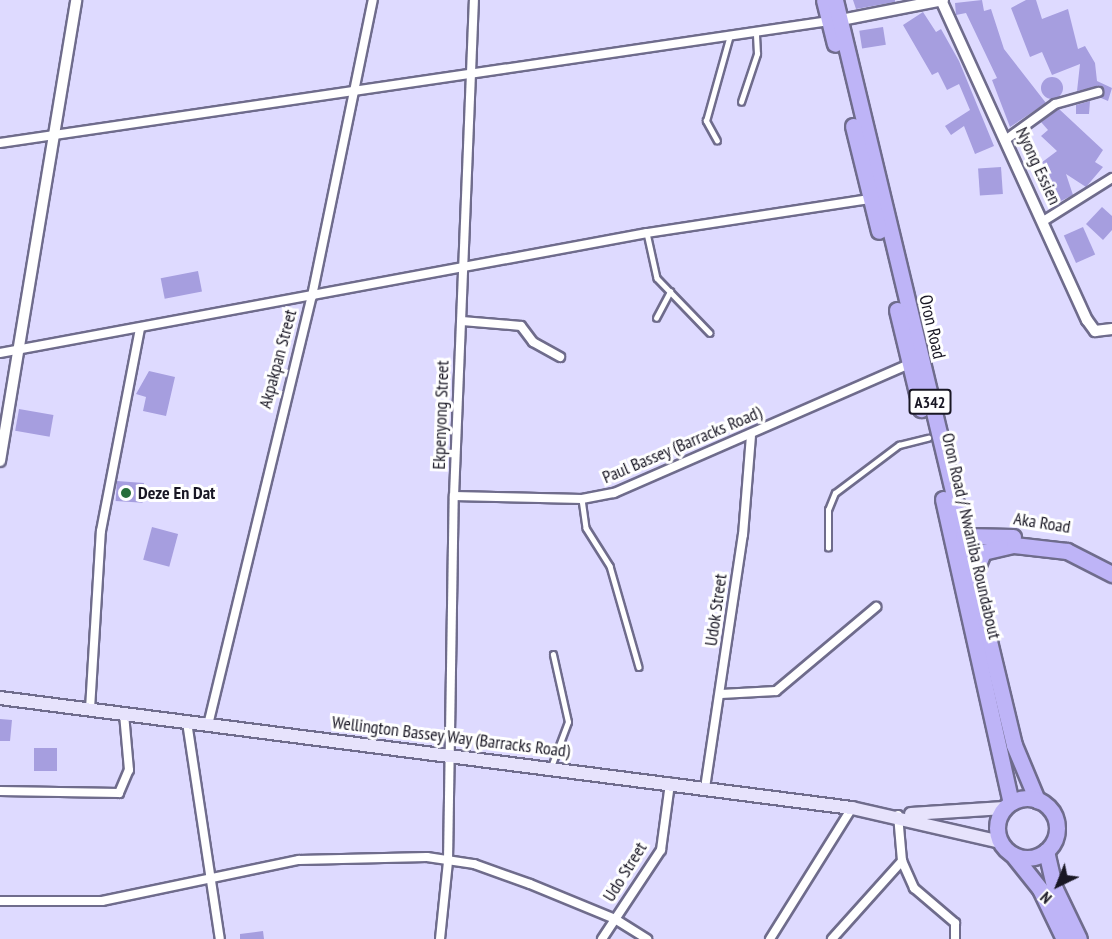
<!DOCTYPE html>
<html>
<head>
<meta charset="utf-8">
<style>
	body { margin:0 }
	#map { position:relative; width:1112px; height:939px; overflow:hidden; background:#dedaff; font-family:"PT Sans Narrow",sans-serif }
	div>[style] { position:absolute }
	.building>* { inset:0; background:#a69edf; transform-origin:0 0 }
	.round { border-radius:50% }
	.roads { filter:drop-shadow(2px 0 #6f6c8c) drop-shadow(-2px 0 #6f6c8c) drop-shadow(0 2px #6f6c8c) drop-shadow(0 -2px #6f6c8c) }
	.service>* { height:4.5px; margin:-2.25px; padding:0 2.25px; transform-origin:2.25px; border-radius:2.25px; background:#fff }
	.minor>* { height:8px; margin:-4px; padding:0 4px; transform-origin:4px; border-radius:4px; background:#fff }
	.tertiary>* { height:10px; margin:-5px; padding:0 5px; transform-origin:5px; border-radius:5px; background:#fff }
	.secondary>* { height:12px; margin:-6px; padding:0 6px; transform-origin:6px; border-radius:6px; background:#e7e3fc }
	.trunk>* { height:15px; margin:-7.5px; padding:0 7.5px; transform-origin:7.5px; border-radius:7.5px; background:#beb4f7 }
	.trunk>.ring { margin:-7.5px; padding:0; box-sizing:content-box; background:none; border:15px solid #beb4f7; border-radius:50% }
	.dots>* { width:16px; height:16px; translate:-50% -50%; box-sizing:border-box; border:3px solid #fff; border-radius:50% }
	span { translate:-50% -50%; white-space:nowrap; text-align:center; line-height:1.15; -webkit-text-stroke:6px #fff; paint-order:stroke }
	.shield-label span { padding:2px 4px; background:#fff; border:2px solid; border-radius:4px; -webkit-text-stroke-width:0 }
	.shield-label { font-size:16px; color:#191724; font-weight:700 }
	.street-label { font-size:18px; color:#191724 }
	.poi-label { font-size:18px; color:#191724; font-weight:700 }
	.left { translate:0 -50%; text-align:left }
	.north { position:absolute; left:1028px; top:855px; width:60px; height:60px; -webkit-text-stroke:4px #fff; paint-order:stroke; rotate:223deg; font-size:16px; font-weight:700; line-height:24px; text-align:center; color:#191724 }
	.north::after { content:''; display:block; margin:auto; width:21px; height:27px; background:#191724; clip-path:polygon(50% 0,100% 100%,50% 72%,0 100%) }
</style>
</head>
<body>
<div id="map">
	<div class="building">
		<i style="clip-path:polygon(853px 0,895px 0,895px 2px,856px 9px)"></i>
		<i style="clip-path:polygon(982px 0,984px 11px,991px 9px,1004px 49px,1046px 103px,1010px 127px,992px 80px,997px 78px,966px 13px,956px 15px,955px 3px)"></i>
		<i style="clip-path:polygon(1026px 0,1036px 0,1042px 19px,1068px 9px,1078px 49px,1085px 46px,1095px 63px,1097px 81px,1112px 88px,1108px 101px,1101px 98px,1100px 86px,1077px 91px,1080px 64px,1052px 75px,1042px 52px,1030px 57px,1011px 8px)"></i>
		<i style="clip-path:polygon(923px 12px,936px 32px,941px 29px,959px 61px,994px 146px,975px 154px,964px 126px,951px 135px,945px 126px,970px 110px,959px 84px,947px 90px,938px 72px,932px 75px,903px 25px)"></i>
		<i style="left:883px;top:27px;width:18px;height:24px;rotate:81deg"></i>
		<i class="round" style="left:1041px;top:77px;width:22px;height:22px"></i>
		<i style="clip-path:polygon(1090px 101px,1089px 114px,1076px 114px,1076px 105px)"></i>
		<i style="clip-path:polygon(1059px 109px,1103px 150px,1095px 162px,1103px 167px,1086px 187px,1066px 174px,1073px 195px,1049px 207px,1044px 192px,1050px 190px,1037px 166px,1057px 151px,1041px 136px,1048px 130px,1041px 122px)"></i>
		<i style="left:1001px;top:167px;width:27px;height:23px;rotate:86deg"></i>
		<i style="clip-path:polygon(1102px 207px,1112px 216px,1112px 230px,1103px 240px,1086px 224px)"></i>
		<i style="left:1083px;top:227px;width:30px;height:21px;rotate:66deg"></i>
		<i style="left:198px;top:271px;width:21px;height:38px;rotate:79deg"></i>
		<i style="clip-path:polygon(149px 371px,175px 377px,166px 416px,143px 411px,146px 397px,136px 394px)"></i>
		<i style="left:19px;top:409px;width:35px;height:22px;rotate:10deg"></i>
		<i style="left:117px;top:481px;width:27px;height:20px;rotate:4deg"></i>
		<i style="left:152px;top:527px;width:27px;height:34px;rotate:15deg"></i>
		<i style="clip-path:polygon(0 719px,12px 720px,10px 741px,0 741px)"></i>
		<i style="left:34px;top:748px;width:23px;height:23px"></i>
		<i style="clip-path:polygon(263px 931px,264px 939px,240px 939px,240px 934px)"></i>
	</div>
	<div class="roads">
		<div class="service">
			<i style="left:741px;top:102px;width:51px;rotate:-71.6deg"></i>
			<i style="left:757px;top:54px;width:22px;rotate:-93deg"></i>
			<i style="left:717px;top:141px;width:23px;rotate:-119deg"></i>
			<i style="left:706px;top:121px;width:89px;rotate:-74.4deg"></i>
			<i style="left:647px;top:233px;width:46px;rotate:77.5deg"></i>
			<i style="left:657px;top:278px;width:76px;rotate:46.1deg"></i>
			<i style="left:656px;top:318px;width:30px;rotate:-62deg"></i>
			<i style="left:582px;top:499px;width:29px;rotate:82deg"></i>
			<i style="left:586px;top:528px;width:45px;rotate:57.7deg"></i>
			<i style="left:610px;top:566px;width:105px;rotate:74deg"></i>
			<i style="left:828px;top:548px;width:38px;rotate:-90deg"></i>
			<i style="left:828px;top:510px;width:18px;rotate:-68deg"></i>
			<i style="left:835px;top:493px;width:80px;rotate:-36.9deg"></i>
			<i style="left:899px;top:445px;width:30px;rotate:-14deg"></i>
			<i style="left:551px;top:767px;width:48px;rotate:-69.3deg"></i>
			<i style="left:568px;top:722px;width:69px;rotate:-102.6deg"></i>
		</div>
		<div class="minor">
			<i style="left:1008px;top:138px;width:58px;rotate:-35.9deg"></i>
			<i style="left:1055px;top:104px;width:45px;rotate:-15.6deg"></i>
			<i style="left:0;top:143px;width:838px;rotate:-8.37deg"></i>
			<i style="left:1045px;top:220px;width:79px;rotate:-32.1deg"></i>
			<i style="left:462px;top:321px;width:59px;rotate:4.8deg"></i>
			<i style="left:521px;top:326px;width:20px;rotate:53deg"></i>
			<i style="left:533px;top:342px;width:31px;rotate:29deg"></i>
			<i style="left:0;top:353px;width:658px;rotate:-10.51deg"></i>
			<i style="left:647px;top:233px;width:226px;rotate:-8.7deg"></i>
			<i style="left:454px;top:496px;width:128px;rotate:1.3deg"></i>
			<i style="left:582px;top:499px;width:33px;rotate:-11deg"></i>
			<i style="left:614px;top:493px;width:322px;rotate:-23.6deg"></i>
			<i style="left:721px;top:694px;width:55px;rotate:-3.1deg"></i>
			<i style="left:776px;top:691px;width:131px;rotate:-40deg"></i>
			<i style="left:90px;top:709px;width:178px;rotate:-86.5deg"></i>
			<i style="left:101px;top:531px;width:207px;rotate:-79.1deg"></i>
			<i style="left:187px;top:722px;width:219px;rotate:81.4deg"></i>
			<i style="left:208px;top:725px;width:441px;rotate:-76.4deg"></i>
			<i style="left:312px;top:296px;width:302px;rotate:-78.4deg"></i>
			<i style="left:705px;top:788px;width:256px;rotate:-81.5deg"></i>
			<i style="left:743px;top:535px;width:99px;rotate:-85.4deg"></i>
			<i style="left:0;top:791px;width:119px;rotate:1deg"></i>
			<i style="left:119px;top:793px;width:25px;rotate:-67deg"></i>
			<i style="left:129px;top:770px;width:56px;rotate:-95.1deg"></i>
			<i style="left:898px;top:815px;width:46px;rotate:85deg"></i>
			<i style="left:902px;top:861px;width:30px;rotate:66deg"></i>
			<i style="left:914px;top:888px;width:54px;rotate:40.5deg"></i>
			<i style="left:955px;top:923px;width:16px;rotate:90deg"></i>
			<i style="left:0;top:901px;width:102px"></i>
			<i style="left:102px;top:901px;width:201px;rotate:-11.8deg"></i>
			<i style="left:299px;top:860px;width:128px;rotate:-1.3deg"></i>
			<i style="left:427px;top:857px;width:48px;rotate:8.5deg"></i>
			<i style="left:474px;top:864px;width:59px;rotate:19.7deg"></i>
			<i style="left:530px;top:884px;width:92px;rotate:22.4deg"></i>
			<i style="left:615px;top:919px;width:38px;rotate:32deg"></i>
			<i style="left:440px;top:939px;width:78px;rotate:-84.1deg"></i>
			<i style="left:448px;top:861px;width:365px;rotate:-89.1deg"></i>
			<i style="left:454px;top:496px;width:496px;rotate:-87.7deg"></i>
			<i style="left:602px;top:939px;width:107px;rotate:-56.5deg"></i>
			<i style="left:661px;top:850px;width:68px;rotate:-82.3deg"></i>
			<i style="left:770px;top:939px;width:155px;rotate:-58deg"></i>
			<i style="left:832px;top:939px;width:105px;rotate:-48.1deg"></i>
		</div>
		<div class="tertiary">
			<i style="left:941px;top:0;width:352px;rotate:65.5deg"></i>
			<i style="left:1087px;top:320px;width:14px;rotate:54deg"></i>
			<i style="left:1095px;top:331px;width:17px;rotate:-7deg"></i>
			<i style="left:836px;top:21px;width:109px;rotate:-11.1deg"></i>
			<i style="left:0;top:461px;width:467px;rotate:-80.6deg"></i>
		</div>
		<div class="secondary">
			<i style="left:0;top:698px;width:859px;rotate:7.36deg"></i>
			<i style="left:852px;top:808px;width:152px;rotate:12.9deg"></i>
			<i style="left:911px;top:814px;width:93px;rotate:-3.7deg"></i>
		</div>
		<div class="trunk">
			<i style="left:824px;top:0;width:45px;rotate:76deg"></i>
			<i style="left:835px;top:0;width:766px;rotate:76.49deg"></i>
			<i style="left:1014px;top:745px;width:60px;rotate:67.3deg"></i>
			<i style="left:853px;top:126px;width:108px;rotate:76.1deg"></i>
			<i style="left:897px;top:310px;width:102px;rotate:76.4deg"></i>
			<i style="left:943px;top:499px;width:311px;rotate:77.4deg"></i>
			<i style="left:963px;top:536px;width:50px;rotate:1.1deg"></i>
			<i style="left:973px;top:577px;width:27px;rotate:-68deg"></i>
			<i style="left:983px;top:552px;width:32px;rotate:-13deg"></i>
			<i style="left:1014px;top:545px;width:53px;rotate:6.5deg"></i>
			<i style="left:1067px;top:551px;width:51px;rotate:27.1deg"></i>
			<i class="ring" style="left:997px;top:798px;width:45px;height:45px"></i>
			<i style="left:1046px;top:851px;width:39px;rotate:77deg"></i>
			<i style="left:1055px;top:889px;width:55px;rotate:64.4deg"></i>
			<i style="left:1013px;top:855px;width:43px;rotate:51.5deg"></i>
			<i style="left:1040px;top:889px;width:55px;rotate:64.4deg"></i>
		</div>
	</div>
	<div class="dots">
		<i style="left:126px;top:493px;background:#276e3b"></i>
	</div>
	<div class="shield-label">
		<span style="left:930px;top:402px">A342</span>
	</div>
	<div class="street-label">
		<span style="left:1038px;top:166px;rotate:65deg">Nyong Essien</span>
		<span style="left:932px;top:327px;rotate:77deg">Oron Road</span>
		<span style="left:278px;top:359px;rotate:-75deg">Akpakpan Street</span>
		<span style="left:441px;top:415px;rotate:-88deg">Ekpenyong Street</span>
		<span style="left:682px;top:445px;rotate:-23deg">Paul Bassey (Barracks Road)</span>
		<span style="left:1042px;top:523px;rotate:9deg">Aka Road</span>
		<span style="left:971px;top:536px;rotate:77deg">Oron Road / Nwaniba Roundabout</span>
		<span style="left:716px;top:610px;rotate:-82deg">Udok Street</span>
		<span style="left:451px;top:737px;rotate:7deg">Wellington Bassey Way (Barracks Road)</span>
		<span style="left:625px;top:872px;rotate:-58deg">Udo Street</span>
	</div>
	<div class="poi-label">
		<span class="left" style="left:138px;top:493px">Deze En Dat</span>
	</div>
	<div class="north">N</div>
</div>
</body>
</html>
